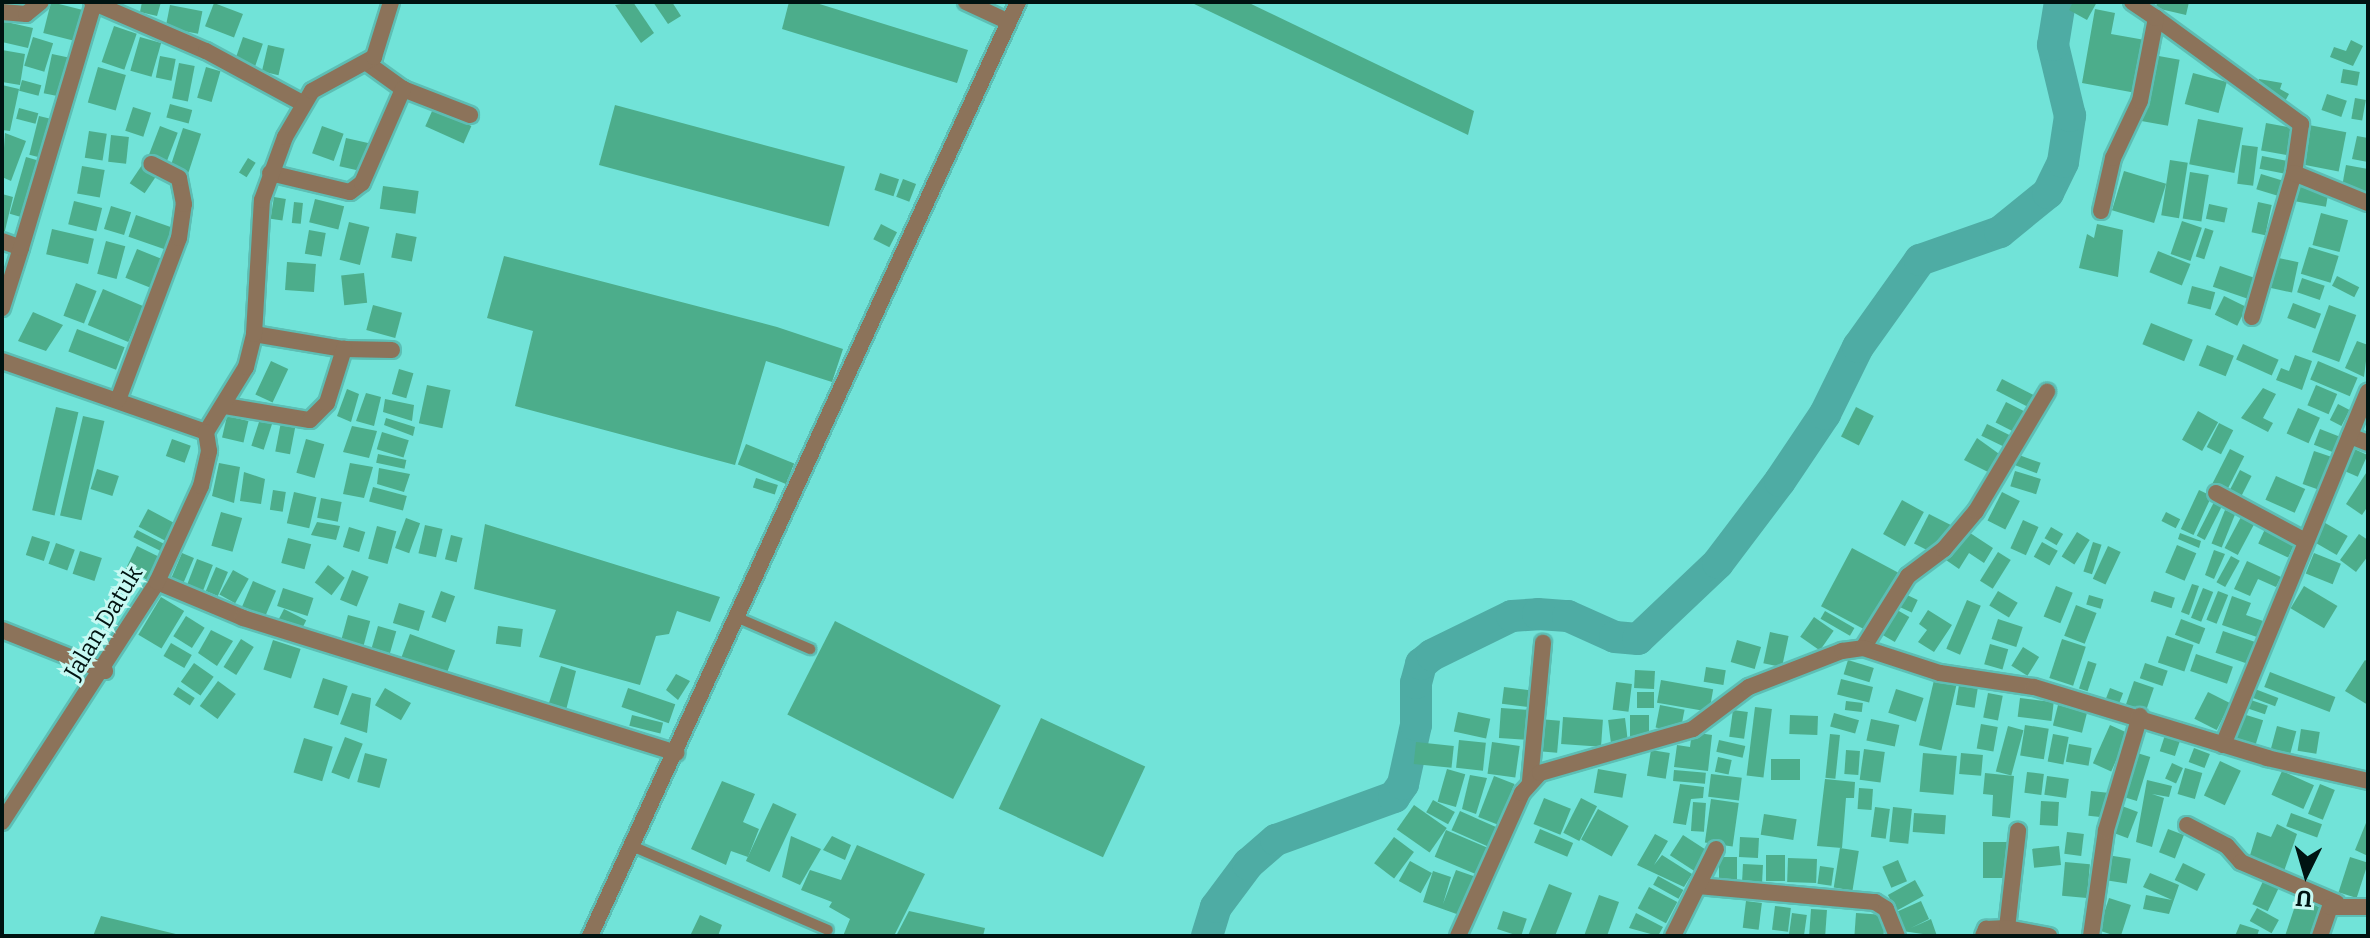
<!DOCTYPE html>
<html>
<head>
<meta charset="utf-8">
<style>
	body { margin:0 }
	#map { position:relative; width:2370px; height:938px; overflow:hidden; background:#71e3d8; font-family:Bitter,serif }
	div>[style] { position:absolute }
	.river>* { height:32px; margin:-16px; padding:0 16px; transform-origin:16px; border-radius:16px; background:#4eaca4 }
	.building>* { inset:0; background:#4cad8b; transform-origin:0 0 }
	.roads { filter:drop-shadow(2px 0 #5dbeb4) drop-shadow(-2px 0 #5dbeb4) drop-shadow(0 2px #5dbeb4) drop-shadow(0 -2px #5dbeb4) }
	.lane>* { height:10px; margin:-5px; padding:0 5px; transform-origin:5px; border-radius:5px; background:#8c735a }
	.street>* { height:16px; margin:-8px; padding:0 8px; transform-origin:8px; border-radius:8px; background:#8c735a }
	span { translate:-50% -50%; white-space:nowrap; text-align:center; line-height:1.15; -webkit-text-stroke:6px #c6f9f3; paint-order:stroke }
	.street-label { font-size:24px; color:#001311 }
	.frame { position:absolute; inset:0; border:4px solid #001311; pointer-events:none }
	.north { position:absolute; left:2266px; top:834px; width:80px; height:80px; -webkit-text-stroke:6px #c6f9f3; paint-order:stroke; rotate:185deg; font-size:22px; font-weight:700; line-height:32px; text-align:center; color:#001311 }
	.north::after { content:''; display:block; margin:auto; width:28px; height:36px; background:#001311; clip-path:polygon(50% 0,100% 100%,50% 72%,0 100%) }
</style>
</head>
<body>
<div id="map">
	<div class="river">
		<i style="left:1207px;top:936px;width:30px;rotate:-73deg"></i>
		<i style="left:1216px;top:907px;width:54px;rotate:-53.3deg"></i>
		<i style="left:1248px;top:864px;width:37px;rotate:-41deg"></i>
		<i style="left:1276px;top:840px;width:126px;rotate:-20deg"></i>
		<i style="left:1394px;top:797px;width:16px;rotate:-55deg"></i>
		<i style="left:1403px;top:784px;width:60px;rotate:-77.6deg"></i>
		<i style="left:1416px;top:725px;width:42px;rotate:-90deg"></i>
		<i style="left:1416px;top:683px;width:20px;rotate:-75deg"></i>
		<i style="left:1421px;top:664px;width:14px;rotate:-39deg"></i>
		<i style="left:1432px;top:655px;width:89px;rotate:-26deg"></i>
		<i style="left:1512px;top:616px;width:26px;rotate:-4deg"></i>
		<i style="left:1538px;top:614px;width:30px;rotate:4deg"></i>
		<i style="left:1568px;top:616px;width:51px;rotate:24.1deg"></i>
		<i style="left:1615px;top:637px;width:23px;rotate:5deg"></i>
		<i style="left:1638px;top:639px;width:110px;rotate:-43.5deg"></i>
		<i style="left:1718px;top:563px;width:103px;rotate:-52.9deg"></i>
		<i style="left:1780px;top:481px;width:81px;rotate:-56.1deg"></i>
		<i style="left:1825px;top:414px;width:75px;rotate:-63.8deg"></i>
		<i style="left:1858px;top:347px;width:107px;rotate:-54.5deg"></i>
		<i style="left:1920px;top:260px;width:85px;rotate:-19.3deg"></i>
		<i style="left:2000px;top:232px;width:62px;rotate:-39.1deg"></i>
		<i style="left:2048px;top:193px;width:34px;rotate:-64deg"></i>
		<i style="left:2063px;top:162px;width:47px;rotate:-81.3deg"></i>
		<i style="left:2070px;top:116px;width:73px;rotate:-103.5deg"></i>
		<i style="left:2053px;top:45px;width:44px;rotate:-80.8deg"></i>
	</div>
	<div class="building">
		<i style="left:51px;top:2px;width:40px;height:32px;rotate:14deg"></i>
		<i style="clip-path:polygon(142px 2px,161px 2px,157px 16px,140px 12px)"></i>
		<i style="clip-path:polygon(633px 2px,654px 33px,641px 43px,615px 5px)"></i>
		<i style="clip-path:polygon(653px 2px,672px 2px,681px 16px,668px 24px)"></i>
		<i style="clip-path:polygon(789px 2px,813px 2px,968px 50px,957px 83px,782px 29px)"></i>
		<i style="clip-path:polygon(1190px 2px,1247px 2px,1474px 111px,1468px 135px)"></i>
		<i style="clip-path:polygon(2073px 2px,2097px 2px,2087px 20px,2069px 10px)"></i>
		<i style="clip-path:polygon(2157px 2px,2189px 2px,2186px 15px,2156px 8px)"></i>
		<i style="left:214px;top:3px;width:31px;height:25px;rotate:21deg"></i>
		<i style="left:170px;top:5px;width:33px;height:23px;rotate:11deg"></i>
		<i style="clip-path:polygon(2095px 9px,2115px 13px,2111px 34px,2145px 40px,2136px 93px,2082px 83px)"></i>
		<i style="clip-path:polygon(2px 21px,33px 28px,28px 48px,2px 42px)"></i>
		<i style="left:114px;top:26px;width:24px;height:38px;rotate:19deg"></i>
		<i style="left:33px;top:37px;width:21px;height:30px;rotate:17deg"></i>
		<i style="left:140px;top:37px;width:22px;height:35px;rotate:16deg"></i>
		<i style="left:243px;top:37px;width:21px;height:26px;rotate:19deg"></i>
		<i style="clip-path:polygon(2351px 40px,2363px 46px,2353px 66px,2330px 57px,2334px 47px,2346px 51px)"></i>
		<i style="left:268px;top:45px;width:17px;height:27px;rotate:13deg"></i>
		<i style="clip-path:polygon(2px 50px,25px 54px,20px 85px,2px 82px)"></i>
		<i style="left:52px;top:54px;width:24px;height:40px;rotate:12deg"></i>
		<i style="left:2153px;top:55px;width:27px;height:67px;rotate:10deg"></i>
		<i style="left:160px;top:56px;width:16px;height:22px;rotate:11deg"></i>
		<i style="left:179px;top:63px;width:16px;height:36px;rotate:11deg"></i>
		<i style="left:98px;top:67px;width:29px;height:37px;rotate:16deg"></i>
		<i style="left:206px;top:67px;width:15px;height:32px;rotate:16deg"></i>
		<i style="left:2343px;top:69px;width:17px;height:14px;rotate:10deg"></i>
		<i style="left:2193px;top:73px;width:35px;height:32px;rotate:15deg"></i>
		<i style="clip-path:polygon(2259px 79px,2282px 83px,2280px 89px,2289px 94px,2283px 105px,2257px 92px)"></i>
		<i style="left:22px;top:80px;width:20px;height:11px;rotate:15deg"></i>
		<i style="clip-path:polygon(2px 85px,19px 89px,10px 131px,2px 130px)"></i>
		<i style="left:2327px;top:94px;width:21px;height:17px;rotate:19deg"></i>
		<i style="left:2355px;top:98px;width:11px;height:21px;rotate:10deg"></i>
		<i style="left:170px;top:104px;width:23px;height:14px;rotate:15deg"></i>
		<i style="left:615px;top:105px;width:238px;height:62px;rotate:15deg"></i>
		<i style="left:133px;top:107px;width:19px;height:25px;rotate:18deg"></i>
		<i style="left:19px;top:108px;width:20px;height:11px;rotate:15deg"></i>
		<i style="left:433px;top:109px;width:42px;height:19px;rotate:24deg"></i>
		<i style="left:39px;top:116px;width:16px;height:40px;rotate:14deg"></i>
		<i style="left:2198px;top:119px;width:46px;height:46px;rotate:11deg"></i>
		<i style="left:2266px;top:123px;width:28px;height:28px;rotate:10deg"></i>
		<i style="left:2309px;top:125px;width:38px;height:40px;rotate:11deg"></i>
		<i style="left:160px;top:126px;width:19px;height:36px;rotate:21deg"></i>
		<i style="left:322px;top:126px;width:23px;height:29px;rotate:20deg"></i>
		<i style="left:183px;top:128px;width:19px;height:41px;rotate:18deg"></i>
		<i style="left:89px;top:131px;width:18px;height:27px;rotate:9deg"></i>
		<i style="clip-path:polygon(5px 133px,26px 141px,11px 181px,2px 177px)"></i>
		<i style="left:111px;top:135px;width:18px;height:27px;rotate:6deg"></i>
		<i style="clip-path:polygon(2357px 136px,2368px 138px,2368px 162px,2352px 159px)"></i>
		<i style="left:346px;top:138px;width:26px;height:29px;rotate:13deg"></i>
		<i style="left:2242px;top:145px;width:16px;height:39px;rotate:7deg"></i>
		<i style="left:2262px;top:156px;width:26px;height:13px;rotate:11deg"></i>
		<i style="left:26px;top:157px;width:18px;height:59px;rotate:16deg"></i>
		<i style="left:248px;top:158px;width:9px;height:17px;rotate:32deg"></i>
		<i style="left:2170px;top:160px;width:18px;height:56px;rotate:9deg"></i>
		<i style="left:142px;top:165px;width:18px;height:22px;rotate:34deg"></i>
		<i style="clip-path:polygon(2346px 165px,2368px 169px,2368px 195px,2341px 192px)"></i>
		<i style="left:82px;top:166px;width:23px;height:28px;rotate:10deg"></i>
		<i style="left:2124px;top:171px;width:44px;height:41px;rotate:17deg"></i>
		<i style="left:2190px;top:172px;width:19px;height:47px;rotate:9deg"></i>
		<i style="left:880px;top:173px;width:20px;height:18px;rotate:18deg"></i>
		<i style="left:2261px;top:174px;width:24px;height:16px;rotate:17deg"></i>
		<i style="left:903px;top:179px;width:14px;height:19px;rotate:21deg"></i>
		<i style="left:383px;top:186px;width:36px;height:23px;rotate:8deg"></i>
		<i style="left:2295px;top:186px;width:34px;height:15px;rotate:10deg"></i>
		<i style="clip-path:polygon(2px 194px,13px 197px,3px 239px,2px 239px)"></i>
		<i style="left:274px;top:197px;width:12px;height:22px;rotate:9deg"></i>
		<i style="left:315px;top:199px;width:30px;height:24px;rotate:14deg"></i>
		<i style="left:74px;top:201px;width:29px;height:24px;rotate:14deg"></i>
		<i style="left:294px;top:202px;width:9px;height:21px;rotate:6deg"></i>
		<i style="left:2258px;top:202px;width:14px;height:31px;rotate:12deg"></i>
		<i style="left:2209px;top:204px;width:19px;height:15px;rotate:12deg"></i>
		<i style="left:111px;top:206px;width:21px;height:24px;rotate:17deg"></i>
		<i style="left:2321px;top:213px;width:28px;height:33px;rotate:15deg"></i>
		<i style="left:136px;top:215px;width:42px;height:23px;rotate:19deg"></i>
		<i style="left:2182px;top:221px;width:21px;height:35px;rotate:19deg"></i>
		<i style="left:349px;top:222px;width:21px;height:39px;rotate:14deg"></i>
		<i style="left:881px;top:224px;width:18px;height:17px;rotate:27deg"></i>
		<i style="clip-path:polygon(2097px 224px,2123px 230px,2118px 277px,2079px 268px,2087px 234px,2094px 238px)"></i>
		<i style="left:2205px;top:228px;width:9px;height:30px;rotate:18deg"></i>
		<i style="left:52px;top:229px;width:43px;height:26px;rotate:13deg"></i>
		<i style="left:309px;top:230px;width:17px;height:24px;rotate:10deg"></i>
		<i style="left:396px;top:233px;width:21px;height:25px;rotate:11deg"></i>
		<i style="left:106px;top:241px;width:20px;height:34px;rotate:15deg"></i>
		<i style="left:2309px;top:247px;width:31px;height:28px;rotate:17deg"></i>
		<i style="left:137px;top:249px;width:27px;height:31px;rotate:22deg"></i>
		<i style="left:2158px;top:251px;width:35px;height:23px;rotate:22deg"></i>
		<i style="clip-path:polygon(504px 256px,777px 327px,843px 349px,832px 382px,766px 361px,735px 465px,515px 406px,533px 331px,487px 318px)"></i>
		<i style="left:2274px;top:257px;width:25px;height:31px;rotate:12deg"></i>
		<i style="left:287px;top:262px;width:29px;height:28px;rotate:4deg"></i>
		<i style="left:2220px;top:266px;width:40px;height:22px;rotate:19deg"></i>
		<i style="left:364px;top:273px;width:30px;height:23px;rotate:84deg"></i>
		<i style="left:2337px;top:276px;width:25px;height:11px;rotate:27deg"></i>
		<i style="left:2302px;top:278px;width:24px;height:15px;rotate:19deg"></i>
		<i style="left:76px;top:283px;width:22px;height:35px;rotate:21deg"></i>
		<i style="left:2192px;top:286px;width:24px;height:18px;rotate:15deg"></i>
		<i style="left:103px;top:289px;width:44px;height:39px;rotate:23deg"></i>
		<i style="left:2224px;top:296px;width:25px;height:21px;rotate:26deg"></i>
		<i style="left:2293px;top:303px;width:30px;height:16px;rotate:21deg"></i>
		<i style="left:373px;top:305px;width:30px;height:26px;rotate:15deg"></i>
		<i style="left:2329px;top:305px;width:29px;height:50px;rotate:20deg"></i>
		<i style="clip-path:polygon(33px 312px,63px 325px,46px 351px,18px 341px)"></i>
		<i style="left:2151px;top:323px;width:45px;height:23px;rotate:22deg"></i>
		<i style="left:77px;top:329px;width:51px;height:24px;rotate:21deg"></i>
		<i style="clip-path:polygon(2357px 341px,2368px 345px,2364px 377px,2345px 368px)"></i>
		<i style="left:2243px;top:344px;width:39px;height:17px;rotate:24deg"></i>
		<i style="left:2207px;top:345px;width:29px;height:22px;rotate:22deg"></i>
		<i style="clip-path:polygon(2295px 355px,2312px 361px,2302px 390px,2276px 380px,2281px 368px,2289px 371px)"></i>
		<i style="left:271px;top:361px;width:19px;height:37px;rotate:25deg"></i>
		<i style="left:2318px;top:361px;width:43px;height:20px;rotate:23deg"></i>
		<i style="left:399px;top:369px;width:15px;height:26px;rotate:16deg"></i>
		<i style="left:2002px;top:379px;width:42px;height:13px;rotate:27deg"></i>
		<i style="left:427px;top:385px;width:24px;height:39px;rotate:12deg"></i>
		<i style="left:2316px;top:385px;width:23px;height:22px;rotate:23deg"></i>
		<i style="clip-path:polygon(2263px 388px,2276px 394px,2263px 418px,2273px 423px,2268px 432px,2241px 418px)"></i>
		<i style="clip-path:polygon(347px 389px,359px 394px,351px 422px,337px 416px)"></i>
		<i style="clip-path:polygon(366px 393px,381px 397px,374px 426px,356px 421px)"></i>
		<i style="clip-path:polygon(385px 399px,414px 405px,412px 421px,383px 412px)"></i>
		<i style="left:2006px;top:402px;width:22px;height:23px;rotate:27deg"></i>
		<i style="left:2338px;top:404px;width:13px;height:18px;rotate:27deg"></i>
		<i style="left:56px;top:407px;width:23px;height:106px;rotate:13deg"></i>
		<i style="left:1856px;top:407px;width:20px;height:33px;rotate:27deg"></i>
		<i style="left:2298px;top:408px;width:24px;height:28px;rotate:24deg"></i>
		<i style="left:2198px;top:411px;width:23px;height:33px;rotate:29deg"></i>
		<i style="left:83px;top:416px;width:22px;height:102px;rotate:13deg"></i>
		<i style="left:227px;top:416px;width:22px;height:22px;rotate:13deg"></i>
		<i style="clip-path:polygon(386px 418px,415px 427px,413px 436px,384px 425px)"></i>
		<i style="left:260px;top:419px;width:13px;height:28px;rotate:18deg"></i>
		<i style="left:281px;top:422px;width:15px;height:30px;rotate:11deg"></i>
		<i style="left:2219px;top:423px;width:16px;height:27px;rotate:27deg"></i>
		<i style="left:1987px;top:424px;width:30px;height:13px;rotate:26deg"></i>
		<i style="clip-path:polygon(352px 426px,377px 431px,369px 458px,343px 452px)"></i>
		<i style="left:2320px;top:429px;width:22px;height:17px;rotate:21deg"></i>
		<i style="left:382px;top:432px;width:28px;height:18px;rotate:17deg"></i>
		<i style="clip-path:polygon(1977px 438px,2002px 456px,1992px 474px,1964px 460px)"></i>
		<i style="left:172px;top:439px;width:20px;height:18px;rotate:20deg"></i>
		<i style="left:306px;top:439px;width:19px;height:35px;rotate:16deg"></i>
		<i style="left:746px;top:444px;width:52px;height:22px;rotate:22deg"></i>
		<i style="left:2352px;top:448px;width:17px;height:24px;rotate:24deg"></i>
		<i style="left:2230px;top:449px;width:16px;height:42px;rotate:27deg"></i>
		<i style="left:2314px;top:451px;width:18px;height:35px;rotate:19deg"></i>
		<i style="left:378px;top:454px;width:29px;height:9px;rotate:12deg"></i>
		<i style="left:2019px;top:455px;width:23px;height:11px;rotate:20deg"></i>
		<i style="clip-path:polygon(219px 463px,240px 467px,234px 503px,212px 496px)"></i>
		<i style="clip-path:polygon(350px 463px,373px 467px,364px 498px,343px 494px)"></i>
		<i style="clip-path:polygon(379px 468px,410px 474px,404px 492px,377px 484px)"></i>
		<i style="left:97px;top:469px;width:23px;height:21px;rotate:18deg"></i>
		<i style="left:2240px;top:470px;width:13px;height:30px;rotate:27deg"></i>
		<i style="clip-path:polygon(2368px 470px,2368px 506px,2362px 515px,2346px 504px)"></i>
		<i style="left:2015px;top:471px;width:27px;height:16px;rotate:17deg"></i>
		<i style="clip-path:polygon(244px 472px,265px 479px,261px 504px,240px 501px)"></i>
		<i style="left:2276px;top:476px;width:32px;height:26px;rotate:24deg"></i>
		<i style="left:756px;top:478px;width:23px;height:10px;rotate:18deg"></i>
		<i style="left:373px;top:487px;width:35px;height:15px;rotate:15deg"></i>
		<i style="left:273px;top:490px;width:13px;height:20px;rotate:9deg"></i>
		<i style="left:2199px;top:490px;width:14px;height:43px;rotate:25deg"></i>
		<i style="left:294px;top:492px;width:23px;height:32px;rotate:13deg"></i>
		<i style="left:2002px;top:492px;width:20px;height:32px;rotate:27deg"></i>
		<i style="left:321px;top:498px;width:21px;height:20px;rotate:11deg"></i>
		<i style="left:1902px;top:500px;width:25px;height:39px;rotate:29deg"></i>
		<i style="left:2214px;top:502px;width:9px;height:38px;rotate:27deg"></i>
		<i style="left:148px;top:509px;width:34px;height:20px;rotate:28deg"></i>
		<i style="left:2225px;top:510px;width:11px;height:36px;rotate:22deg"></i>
		<i style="left:221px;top:512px;width:22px;height:35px;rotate:16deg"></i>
		<i style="left:2166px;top:512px;width:16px;height:10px;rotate:27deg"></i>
		<i style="left:1929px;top:514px;width:25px;height:33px;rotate:27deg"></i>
		<i style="left:2241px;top:517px;width:15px;height:35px;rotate:28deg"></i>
		<i style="left:406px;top:518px;width:15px;height:32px;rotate:20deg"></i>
		<i style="left:2023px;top:520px;width:17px;height:31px;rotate:24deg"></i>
		<i style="left:2320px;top:520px;width:32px;height:22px;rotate:30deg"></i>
		<i style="clip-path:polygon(317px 522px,340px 526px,336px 540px,311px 535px)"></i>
		<i style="clip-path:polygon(485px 524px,720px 597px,710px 622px,677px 611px,669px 634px,656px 636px,640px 685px,539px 657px,556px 610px,474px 589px)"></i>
		<i style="left:425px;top:525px;width:18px;height:29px;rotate:13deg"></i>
		<i style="left:377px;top:526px;width:20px;height:34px;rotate:15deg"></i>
		<i style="left:349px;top:527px;width:17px;height:21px;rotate:17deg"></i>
		<i style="left:2051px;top:527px;width:14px;height:13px;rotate:30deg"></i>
		<i style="clip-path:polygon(1964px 529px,1993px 548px,1984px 563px,1969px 553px,1959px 569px,1946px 560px)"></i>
		<i style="left:2265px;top:529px;width:33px;height:16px;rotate:25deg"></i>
		<i style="left:137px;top:530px;width:35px;height:8px;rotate:27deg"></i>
		<i style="left:2077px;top:532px;width:15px;height:29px;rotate:32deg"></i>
		<i style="clip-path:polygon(2180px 533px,2201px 541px,2199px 548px,2178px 539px)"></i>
		<i style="clip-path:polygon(2359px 534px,2368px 540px,2368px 556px,2356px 572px,2340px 560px)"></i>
		<i style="left:451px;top:535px;width:12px;height:25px;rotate:14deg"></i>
		<i style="left:32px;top:536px;width:19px;height:20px;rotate:18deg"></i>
		<i style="left:288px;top:538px;width:24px;height:26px;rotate:15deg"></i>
		<i style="left:2042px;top:542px;width:18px;height:17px;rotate:29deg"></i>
		<i style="left:2093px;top:542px;width:9px;height:31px;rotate:18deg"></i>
		<i style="left:56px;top:543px;width:20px;height:22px;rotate:20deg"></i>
		<i style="left:2177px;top:545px;width:21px;height:30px;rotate:23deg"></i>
		<i style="left:137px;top:546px;width:25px;height:26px;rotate:26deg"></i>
		<i style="left:2108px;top:546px;width:14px;height:36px;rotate:25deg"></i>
		<i style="left:1852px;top:548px;width:52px;height:66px;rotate:28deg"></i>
		<i style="clip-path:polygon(2214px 550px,2225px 554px,2214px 579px,2205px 575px)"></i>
		<i style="left:80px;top:551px;width:23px;height:24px;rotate:18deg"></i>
		<i style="left:1998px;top:552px;width:15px;height:34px;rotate:32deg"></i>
		<i style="left:182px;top:553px;width:13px;height:30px;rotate:23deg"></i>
		<i style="left:2314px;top:553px;width:29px;height:22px;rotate:22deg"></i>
		<i style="left:2231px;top:556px;width:10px;height:30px;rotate:29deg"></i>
		<i style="left:197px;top:559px;width:17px;height:29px;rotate:21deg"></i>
		<i style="clip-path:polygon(2247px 561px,2281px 577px,2276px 587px,2258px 579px,2250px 596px,2234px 589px)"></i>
		<i style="left:328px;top:565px;width:21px;height:22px;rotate:37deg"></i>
		<i style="left:216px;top:567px;width:13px;height:26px;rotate:23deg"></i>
		<i style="left:233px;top:570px;width:18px;height:28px;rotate:29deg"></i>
		<i style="left:352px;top:570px;width:18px;height:32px;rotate:22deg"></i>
		<i style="left:253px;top:581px;width:25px;height:30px;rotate:23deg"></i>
		<i style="clip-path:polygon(2192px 584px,2199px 586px,2189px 615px,2181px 612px)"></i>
		<i style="left:2056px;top:586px;width:18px;height:33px;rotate:22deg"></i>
		<i style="left:2304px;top:586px;width:39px;height:26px;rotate:31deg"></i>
		<i style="left:283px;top:588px;width:32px;height:19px;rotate:18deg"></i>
		<i style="left:2203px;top:588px;width:11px;height:32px;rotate:22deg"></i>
		<i style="left:441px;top:591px;width:15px;height:28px;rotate:20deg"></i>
		<i style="left:1998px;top:591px;width:23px;height:17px;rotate:31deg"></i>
		<i style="left:2154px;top:591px;width:22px;height:11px;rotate:18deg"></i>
		<i style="left:2218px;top:591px;width:11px;height:31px;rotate:22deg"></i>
		<i style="left:1905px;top:594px;width:14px;height:14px;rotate:25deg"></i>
		<i style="left:2089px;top:595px;width:15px;height:10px;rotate:16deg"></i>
		<i style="clip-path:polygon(2232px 596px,2251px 603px,2246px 615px,2263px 621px,2257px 637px,2222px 625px)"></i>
		<i style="left:161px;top:597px;width:27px;height:44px;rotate:31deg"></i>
		<i style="left:1967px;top:600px;width:15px;height:53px;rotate:23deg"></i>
		<i style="left:399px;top:603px;width:27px;height:21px;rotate:17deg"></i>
		<i style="left:2076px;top:605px;width:22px;height:33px;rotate:21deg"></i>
		<i style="left:1892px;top:607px;width:20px;height:29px;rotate:30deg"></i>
		<i style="left:284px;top:609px;width:25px;height:15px;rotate:27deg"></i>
		<i style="clip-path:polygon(1928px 610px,1952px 625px,1934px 652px,1918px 642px,1927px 630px,1919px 624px)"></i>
		<i style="left:1825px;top:611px;width:34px;height:9px;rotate:30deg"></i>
		<i style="left:348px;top:615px;width:23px;height:26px;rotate:15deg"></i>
		<i style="left:186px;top:616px;width:22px;height:24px;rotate:32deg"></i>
		<i style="left:1814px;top:617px;width:24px;height:24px;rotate:35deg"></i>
		<i style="left:1998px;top:619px;width:26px;height:21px;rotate:18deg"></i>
		<i style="left:2181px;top:619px;width:26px;height:17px;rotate:21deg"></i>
		<i style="left:835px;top:621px;width:186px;height:105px;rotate:27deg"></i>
		<i style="left:378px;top:626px;width:19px;height:23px;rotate:16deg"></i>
		<i style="left:498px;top:626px;width:25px;height:18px;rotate:7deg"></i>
		<i style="clip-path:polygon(211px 630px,233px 641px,217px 666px,198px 653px)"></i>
		<i style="left:2223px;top:631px;width:34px;height:23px;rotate:19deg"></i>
		<i style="left:1770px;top:632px;width:19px;height:32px;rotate:12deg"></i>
		<i style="left:410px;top:634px;width:48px;height:27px;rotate:20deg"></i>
		<i style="left:2167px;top:636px;width:28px;height:28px;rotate:19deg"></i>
		<i style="left:241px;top:639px;width:15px;height:33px;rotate:32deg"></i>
		<i style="left:2062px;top:639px;width:25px;height:41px;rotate:18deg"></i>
		<i style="left:273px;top:640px;width:29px;height:31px;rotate:18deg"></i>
		<i style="left:1737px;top:640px;width:25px;height:23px;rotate:16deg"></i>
		<i style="left:171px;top:643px;width:24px;height:15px;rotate:30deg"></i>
		<i style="left:1990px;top:644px;width:19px;height:21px;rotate:16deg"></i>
		<i style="left:2023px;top:647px;width:19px;height:22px;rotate:32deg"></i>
		<i style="left:2196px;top:654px;width:39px;height:18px;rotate:19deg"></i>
		<i style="left:1848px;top:660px;width:27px;height:15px;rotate:17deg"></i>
		<i style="clip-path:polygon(2365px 660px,2368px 662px,2368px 705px,2345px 691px)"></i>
		<i style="left:2088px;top:661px;width:9px;height:29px;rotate:18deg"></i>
		<i style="left:194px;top:663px;width:24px;height:23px;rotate:35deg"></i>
		<i style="left:2145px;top:663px;width:24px;height:16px;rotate:19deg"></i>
		<i style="clip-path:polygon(561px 666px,576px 671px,565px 714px,547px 709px)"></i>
		<i style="left:1706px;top:667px;width:20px;height:15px;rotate:9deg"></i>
		<i style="left:1635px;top:670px;width:20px;height:18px;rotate:3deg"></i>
		<i style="left:2270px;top:672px;width:70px;height:16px;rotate:21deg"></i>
		<i style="clip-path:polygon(676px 674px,690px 681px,678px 700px,666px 690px)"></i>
		<i style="left:323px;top:678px;width:26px;height:31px;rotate:18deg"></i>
		<i style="left:1841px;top:679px;width:33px;height:16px;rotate:14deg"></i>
		<i style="left:1661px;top:680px;width:53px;height:23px;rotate:10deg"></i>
		<i style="left:1934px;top:680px;width:23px;height:67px;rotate:13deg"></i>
		<i style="left:218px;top:681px;width:22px;height:31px;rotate:36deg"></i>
		<i style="left:2134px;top:681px;width:21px;height:25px;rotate:19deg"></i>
		<i style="left:1616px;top:682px;width:16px;height:28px;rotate:7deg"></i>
		<i style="left:1959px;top:685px;width:19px;height:20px;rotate:9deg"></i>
		<i style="left:178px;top:687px;width:20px;height:9px;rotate:33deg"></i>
		<i style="left:1504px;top:687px;width:26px;height:17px;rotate:7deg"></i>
		<i style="left:385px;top:688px;width:30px;height:20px;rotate:30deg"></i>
		<i style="left:628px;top:688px;width:50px;height:20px;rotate:19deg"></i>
		<i style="left:2110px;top:688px;width:14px;height:12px;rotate:21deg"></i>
		<i style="left:1896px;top:689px;width:29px;height:25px;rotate:18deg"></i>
		<i style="left:2255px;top:689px;width:25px;height:9px;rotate:21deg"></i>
		<i style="left:1637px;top:692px;width:17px;height:16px"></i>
		<i style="left:2208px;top:692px;width:25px;height:30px;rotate:27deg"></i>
		<i style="clip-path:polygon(352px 693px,371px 698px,367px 733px,340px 724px)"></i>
		<i style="left:1988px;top:693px;width:15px;height:25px;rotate:11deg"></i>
		<i style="left:2020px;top:698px;width:34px;height:19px;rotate:7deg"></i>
		<i style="left:2248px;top:699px;width:21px;height:9px;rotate:19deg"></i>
		<i style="left:1846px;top:701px;width:17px;height:9px;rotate:7deg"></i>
		<i style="left:1660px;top:705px;width:25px;height:23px;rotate:11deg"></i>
		<i style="left:2058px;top:705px;width:30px;height:21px;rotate:14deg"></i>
		<i style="left:1755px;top:707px;width:17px;height:69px;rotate:7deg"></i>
		<i style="left:1501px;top:708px;width:29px;height:30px;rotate:4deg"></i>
		<i style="left:1733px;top:710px;width:15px;height:27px;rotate:8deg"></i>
		<i style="left:1458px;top:712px;width:33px;height:20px;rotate:12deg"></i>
		<i style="left:1834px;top:713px;width:26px;height:14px;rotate:16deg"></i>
		<i style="left:2243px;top:714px;width:21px;height:27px;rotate:17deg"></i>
		<i style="left:632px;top:715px;width:32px;height:11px;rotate:14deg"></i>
		<i style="left:1630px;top:715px;width:19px;height:25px"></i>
		<i style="left:1790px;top:715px;width:28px;height:19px;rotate:2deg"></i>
		<i style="left:1563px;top:717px;width:40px;height:27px;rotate:4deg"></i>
		<i style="left:1041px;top:718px;width:115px;height:100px;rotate:25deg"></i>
		<i style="left:1625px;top:718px;width:23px;height:17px;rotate:83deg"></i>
		<i style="left:1539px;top:719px;width:21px;height:32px;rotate:5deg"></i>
		<i style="left:1871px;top:719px;width:29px;height:22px;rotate:12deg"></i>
		<i style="left:1981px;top:724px;width:17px;height:25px;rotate:10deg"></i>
		<i style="left:2025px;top:725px;width:24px;height:31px;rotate:9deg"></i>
		<i style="left:2110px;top:725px;width:20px;height:42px;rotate:24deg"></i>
		<i style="left:2008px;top:726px;width:16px;height:47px;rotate:15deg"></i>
		<i style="left:2277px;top:726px;width:20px;height:24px;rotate:15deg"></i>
		<i style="left:2301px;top:729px;width:19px;height:22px;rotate:9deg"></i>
		<i style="clip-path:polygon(1692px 732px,1712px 735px,1708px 771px,1674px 767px,1677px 745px,1690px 747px)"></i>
		<i style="left:1830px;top:734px;width:10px;height:44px;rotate:6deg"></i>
		<i style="left:2053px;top:734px;width:16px;height:28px;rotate:11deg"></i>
		<i style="left:2165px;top:735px;width:16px;height:17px;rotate:18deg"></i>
		<i style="left:345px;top:737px;width:19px;height:38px;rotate:21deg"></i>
		<i style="left:304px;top:738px;width:30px;height:36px;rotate:17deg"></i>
		<i style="left:1459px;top:740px;width:27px;height:28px;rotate:6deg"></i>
		<i style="left:1719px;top:740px;width:27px;height:12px;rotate:13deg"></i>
		<i style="left:1416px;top:742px;width:38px;height:22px;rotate:6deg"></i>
		<i style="left:1492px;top:742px;width:28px;height:32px;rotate:8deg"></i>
		<i style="left:2069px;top:744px;width:23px;height:18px;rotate:10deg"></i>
		<i style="left:2194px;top:748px;width:17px;height:15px;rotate:21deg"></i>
		<i style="left:1864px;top:749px;width:21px;height:31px;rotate:8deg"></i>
		<i style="left:1651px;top:750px;width:19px;height:26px;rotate:9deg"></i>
		<i style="left:1846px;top:750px;width:14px;height:24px;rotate:4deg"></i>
		<i style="left:2134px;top:752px;width:17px;height:46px;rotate:17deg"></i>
		<i style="left:365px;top:753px;width:23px;height:30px;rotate:15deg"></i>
		<i style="left:1923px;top:753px;width:34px;height:39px;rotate:5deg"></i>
		<i style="left:1961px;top:753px;width:22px;height:21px;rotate:5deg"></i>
		<i style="left:1718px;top:757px;width:14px;height:15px;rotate:12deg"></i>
		<i style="left:1771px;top:759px;width:29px;height:21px"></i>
		<i style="left:2220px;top:761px;width:23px;height:38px;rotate:25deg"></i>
		<i style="left:2172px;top:763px;width:12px;height:17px;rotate:24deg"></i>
		<i style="left:2185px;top:768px;width:18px;height:27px;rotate:16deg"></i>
		<i style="left:1447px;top:769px;width:19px;height:34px;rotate:16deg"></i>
		<i style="left:1598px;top:769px;width:29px;height:24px;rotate:10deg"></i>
		<i style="left:1674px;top:770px;width:32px;height:11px;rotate:5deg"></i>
		<i style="left:2282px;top:771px;width:35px;height:26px;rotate:24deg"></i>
		<i style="left:2027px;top:772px;width:17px;height:21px;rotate:7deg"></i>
		<i style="clip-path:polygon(1985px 773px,2014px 776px,2010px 818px,1992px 816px,1993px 795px,1983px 794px)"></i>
		<i style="left:1711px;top:774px;width:31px;height:23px;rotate:7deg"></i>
		<i style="clip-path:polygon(1470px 775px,1487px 778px,1476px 814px,1462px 809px)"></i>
		<i style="left:1494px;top:776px;width:22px;height:44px;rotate:21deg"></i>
		<i style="left:2047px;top:776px;width:22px;height:19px;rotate:8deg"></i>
		<i style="clip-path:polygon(1825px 779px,1855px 782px,1854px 798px,1846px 798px,1842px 848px,1817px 846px)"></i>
		<i style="clip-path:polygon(2147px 780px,2172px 786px,2169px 797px,2152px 794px,2164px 798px,2152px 847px,2136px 842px)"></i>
		<i style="clip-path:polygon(722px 781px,755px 794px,743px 822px,759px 829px,748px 857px,731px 851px,726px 865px,691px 849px)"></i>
		<i style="clip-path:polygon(1680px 784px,1704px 787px,1703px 798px,1691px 799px,1686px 825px,1673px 823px)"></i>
		<i style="left:2320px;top:784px;width:16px;height:32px;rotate:22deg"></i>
		<i style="left:1859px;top:788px;width:14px;height:21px;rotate:4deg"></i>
		<i style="left:2091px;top:791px;width:19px;height:25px;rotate:6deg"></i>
		<i style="left:1544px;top:798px;width:29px;height:28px;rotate:22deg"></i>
		<i style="left:1581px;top:798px;width:18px;height:39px;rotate:27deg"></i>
		<i style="left:1711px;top:799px;width:28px;height:44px;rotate:8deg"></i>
		<i style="left:1433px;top:800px;width:25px;height:14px;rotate:29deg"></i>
		<i style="left:2041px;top:801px;width:18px;height:24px;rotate:3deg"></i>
		<i style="left:1693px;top:802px;width:13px;height:29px;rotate:4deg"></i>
		<i style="left:773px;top:803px;width:26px;height:64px;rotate:25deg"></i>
		<i style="left:1414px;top:805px;width:40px;height:30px;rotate:35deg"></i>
		<i style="left:2122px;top:806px;width:17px;height:28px;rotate:21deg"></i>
		<i style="left:1875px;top:807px;width:15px;height:30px;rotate:8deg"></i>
		<i style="left:1893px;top:807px;width:19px;height:35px;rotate:6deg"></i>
		<i style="left:1598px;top:809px;width:35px;height:35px;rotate:29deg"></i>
		<i style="left:1460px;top:811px;width:43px;height:21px;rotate:24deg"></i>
		<i style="left:1914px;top:813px;width:32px;height:19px;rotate:4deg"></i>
		<i style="left:2291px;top:813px;width:33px;height:14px;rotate:20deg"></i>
		<i style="left:1764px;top:814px;width:33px;height:21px;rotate:9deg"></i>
		<i style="clip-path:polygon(2368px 818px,2368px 856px,2355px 850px)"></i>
		<i style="clip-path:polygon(2277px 824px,2297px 834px,2283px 874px,2248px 862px,2257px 832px,2271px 837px)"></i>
		<i style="left:1540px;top:829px;width:36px;height:15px;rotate:23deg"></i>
		<i style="left:2168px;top:829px;width:17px;height:25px;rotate:21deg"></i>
		<i style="left:1446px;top:830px;width:49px;height:29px;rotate:23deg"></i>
		<i style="left:2067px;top:832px;width:17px;height:22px;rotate:7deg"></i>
		<i style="clip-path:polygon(1655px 834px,1668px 841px,1654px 865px,1662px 855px,1692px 874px,1684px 887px,1637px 865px)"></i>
		<i style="left:1683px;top:835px;width:30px;height:24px;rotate:33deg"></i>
		<i style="clip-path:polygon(791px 836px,821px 849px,800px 885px,782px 877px)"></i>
		<i style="clip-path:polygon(832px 836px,851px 845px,845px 860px,823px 850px)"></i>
		<i style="left:1394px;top:837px;width:25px;height:33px;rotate:37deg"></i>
		<i style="left:1740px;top:837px;width:19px;height:20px;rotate:3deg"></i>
		<i style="left:1983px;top:842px;width:25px;height:36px"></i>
		<i style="clip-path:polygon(857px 845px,925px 874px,894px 936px,843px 936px,850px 919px,829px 907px,832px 902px,801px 890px,810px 870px,841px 880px)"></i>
		<i style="left:2059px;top:846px;width:19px;height:27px;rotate:84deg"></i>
		<i style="left:1840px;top:848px;width:19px;height:40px;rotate:9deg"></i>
		<i style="left:1766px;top:855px;width:19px;height:26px"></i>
		<i style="left:2107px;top:855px;width:24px;height:25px;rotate:9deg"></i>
		<i style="left:1719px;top:857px;width:18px;height:26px"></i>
		<i style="left:2350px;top:857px;width:19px;height:37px;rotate:18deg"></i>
		<i style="left:1788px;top:858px;width:29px;height:24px;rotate:2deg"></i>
		<i style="left:1898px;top:860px;width:23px;height:17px;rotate:67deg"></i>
		<i style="left:1410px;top:861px;width:25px;height:23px;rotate:29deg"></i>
		<i style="left:2065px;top:862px;width:25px;height:34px;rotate:5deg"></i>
		<i style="left:2183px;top:863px;width:25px;height:19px;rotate:26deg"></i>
		<i style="left:1743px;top:864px;width:20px;height:20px;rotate:3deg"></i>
		<i style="left:1820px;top:866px;width:14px;height:18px;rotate:8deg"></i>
		<i style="clip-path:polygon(1456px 870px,1479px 878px,1465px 917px,1423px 902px,1433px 871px,1451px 877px,1443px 904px)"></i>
		<i style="clip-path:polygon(2150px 873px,2179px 885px,2169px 914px,2143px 909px,2146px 895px,2172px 900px,2143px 887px)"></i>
		<i style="left:1658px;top:876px;width:29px;height:10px;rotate:29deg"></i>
		<i style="left:2265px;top:877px;width:17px;height:30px;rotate:25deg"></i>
		<i style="left:1915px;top:880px;width:18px;height:31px;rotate:61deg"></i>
		<i style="clip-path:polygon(1549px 884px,1572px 893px,1555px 936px,1528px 936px)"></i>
		<i style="left:1649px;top:887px;width:32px;height:24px;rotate:28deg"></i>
		<i style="clip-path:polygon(1599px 895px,1619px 902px,1607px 936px,1584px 936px)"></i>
		<i style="clip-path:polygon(2298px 897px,2323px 909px,2314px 936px,2285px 936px)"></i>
		<i style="left:2109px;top:898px;width:23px;height:34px;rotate:18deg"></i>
		<i style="left:1746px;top:901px;width:16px;height:27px;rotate:7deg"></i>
		<i style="clip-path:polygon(1921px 901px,1929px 919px,1911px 928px,1931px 919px,1937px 936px,1902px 931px,1894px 913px)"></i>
		<i style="left:1775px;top:906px;width:16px;height:24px;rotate:7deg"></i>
		<i style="left:2257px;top:908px;width:25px;height:15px;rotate:29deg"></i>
		<i style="left:1811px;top:909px;width:16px;height:27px;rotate:4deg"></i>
		<i style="clip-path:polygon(909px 911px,985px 928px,983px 936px,896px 936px)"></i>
		<i style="left:1503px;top:911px;width:25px;height:19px;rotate:18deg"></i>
		<i style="clip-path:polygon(1636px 913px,1663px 927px,1658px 936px,1629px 928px)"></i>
		<i style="left:1792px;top:913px;width:15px;height:22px;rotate:8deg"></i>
		<i style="left:1856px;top:913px;width:29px;height:23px;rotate:4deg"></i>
		<i style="clip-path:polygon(700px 915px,722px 925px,718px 936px,690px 936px)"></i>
		<i style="clip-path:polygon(101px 916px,180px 935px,180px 936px,93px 936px)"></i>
		<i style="clip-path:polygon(2240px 924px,2259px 930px,2257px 936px,2235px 936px)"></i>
	</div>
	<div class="roads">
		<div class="lane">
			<i style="left:736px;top:617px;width:81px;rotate:23.4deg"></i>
			<i style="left:632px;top:846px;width:213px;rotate:23.2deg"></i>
		</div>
		<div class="street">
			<i style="left:92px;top:2px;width:124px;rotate:23.3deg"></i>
			<i style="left:206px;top:51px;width:109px;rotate:28.4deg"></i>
			<i style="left:966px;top:2px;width:47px;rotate:24.9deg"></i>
			<i style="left:2px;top:12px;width:24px;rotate:5deg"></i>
			<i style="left:26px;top:14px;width:19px;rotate:-39deg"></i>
			<i style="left:2156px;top:18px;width:180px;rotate:36.2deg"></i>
			<i style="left:2301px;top:124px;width:49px;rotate:98.1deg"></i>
			<i style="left:2294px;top:173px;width:150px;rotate:106.3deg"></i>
			<i style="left:367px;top:63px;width:44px;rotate:35.8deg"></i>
			<i style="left:403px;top:89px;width:72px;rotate:21.2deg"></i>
			<i style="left:270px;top:173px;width:82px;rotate:13.4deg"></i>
			<i style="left:350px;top:192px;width:15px;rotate:-37deg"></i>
			<i style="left:362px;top:183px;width:103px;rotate:-66.4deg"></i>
			<i style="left:2294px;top:173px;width:80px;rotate:22.1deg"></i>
			<i style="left:2101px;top:211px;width:54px;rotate:-77.2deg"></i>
			<i style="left:2113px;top:158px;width:63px;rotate:-64.7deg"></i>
			<i style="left:2140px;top:101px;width:85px;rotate:-79.1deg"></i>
			<i style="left:2156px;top:18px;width:29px;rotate:-146deg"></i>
			<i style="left:2px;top:241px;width:20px;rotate:20deg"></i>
			<i style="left:21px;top:248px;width:63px;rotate:107.6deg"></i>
			<i style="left:21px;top:248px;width:256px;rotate:-73.4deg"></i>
			<i style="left:254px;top:334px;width:91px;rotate:9.5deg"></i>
			<i style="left:344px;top:349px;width:48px;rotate:1.2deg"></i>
			<i style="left:2px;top:361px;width:216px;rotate:19.2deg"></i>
			<i style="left:118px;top:400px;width:173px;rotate:-69.4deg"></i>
			<i style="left:179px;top:238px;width:34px;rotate:-82deg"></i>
			<i style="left:184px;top:204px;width:26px;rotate:-101deg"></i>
			<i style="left:179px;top:178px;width:31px;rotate:-153deg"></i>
			<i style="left:225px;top:406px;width:86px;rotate:9.4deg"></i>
			<i style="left:310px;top:420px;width:24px;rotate:-45deg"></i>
			<i style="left:327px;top:403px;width:57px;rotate:-72.5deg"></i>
			<i style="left:206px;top:432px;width:76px;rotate:-58.4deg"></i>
			<i style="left:246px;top:367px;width:34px;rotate:-76deg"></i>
			<i style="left:254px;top:334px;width:134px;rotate:-86.6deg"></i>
			<i style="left:262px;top:200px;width:67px;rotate:-69.9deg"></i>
			<i style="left:285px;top:137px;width:53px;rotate:-59.6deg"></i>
			<i style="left:312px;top:91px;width:71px;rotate:-28.7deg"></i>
			<i style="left:374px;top:57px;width:58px;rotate:-72.8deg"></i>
			<i style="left:2350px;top:436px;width:19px;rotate:21deg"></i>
			<i style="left:2216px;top:493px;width:101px;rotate:28.3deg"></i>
			<i style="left:157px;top:582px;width:93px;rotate:22.7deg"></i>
			<i style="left:243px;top:618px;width:454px;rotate:17.3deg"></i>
			<i style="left:2px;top:630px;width:111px;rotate:21.7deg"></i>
			<i style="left:1863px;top:648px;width:85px;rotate:-58deg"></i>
			<i style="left:1908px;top:576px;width:45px;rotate:-36.9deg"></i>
			<i style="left:1944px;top:549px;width:50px;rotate:-49.9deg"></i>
			<i style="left:1976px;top:511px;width:139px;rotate:-59.2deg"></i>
			<i style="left:2223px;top:745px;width:382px;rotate:-67.7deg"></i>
			<i style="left:1530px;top:781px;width:139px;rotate:-84.6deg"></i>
			<i style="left:2px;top:822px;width:286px;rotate:-57.1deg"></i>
			<i style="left:157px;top:582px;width:106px;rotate:-65.4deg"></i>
			<i style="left:201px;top:486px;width:36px;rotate:-77deg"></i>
			<i style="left:209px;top:451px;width:19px;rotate:-99deg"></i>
			<i style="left:2187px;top:825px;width:45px;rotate:27.7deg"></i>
			<i style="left:2227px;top:846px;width:21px;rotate:49deg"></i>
			<i style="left:2241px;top:862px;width:104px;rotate:23.1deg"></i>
			<i style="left:1698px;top:886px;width:178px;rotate:5.2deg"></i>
			<i style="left:1875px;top:902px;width:13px;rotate:32deg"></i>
			<i style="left:1886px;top:909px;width:29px;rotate:68deg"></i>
			<i style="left:2007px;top:928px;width:98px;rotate:-83.5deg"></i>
			<i style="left:590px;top:936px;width:1027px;rotate:-65.38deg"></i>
			<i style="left:1458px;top:936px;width:157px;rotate:-65.9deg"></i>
			<i style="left:1522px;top:793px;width:27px;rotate:-48deg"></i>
			<i style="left:1540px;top:773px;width:159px;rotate:-16deg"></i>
			<i style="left:1693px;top:729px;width:70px;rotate:-36.9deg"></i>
			<i style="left:1749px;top:687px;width:100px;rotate:-21.2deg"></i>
			<i style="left:1842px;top:651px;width:21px;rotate:-8deg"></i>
			<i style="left:1863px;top:648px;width:81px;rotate:18deg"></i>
			<i style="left:1940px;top:673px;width:95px;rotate:8.5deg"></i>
			<i style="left:2034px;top:687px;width:244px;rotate:16.9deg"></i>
			<i style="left:2267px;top:758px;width:104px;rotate:12.8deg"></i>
			<i style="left:1673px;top:936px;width:97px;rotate:-63.7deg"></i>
			<i style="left:1983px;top:936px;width:8px;rotate:-67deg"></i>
			<i style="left:1986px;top:929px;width:21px;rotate:-3deg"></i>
			<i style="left:2007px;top:928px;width:43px;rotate:10.8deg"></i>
			<i style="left:2091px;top:936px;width:107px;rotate:-81.9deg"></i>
			<i style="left:2106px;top:830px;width:119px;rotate:-73.4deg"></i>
			<i style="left:2320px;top:936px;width:31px;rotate:-71deg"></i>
			<i style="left:2330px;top:907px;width:38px"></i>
		</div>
	</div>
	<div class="street-label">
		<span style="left:104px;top:623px;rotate:-59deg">Jalan Datuk</span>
	</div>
	<div class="frame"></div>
	<div class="north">U</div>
</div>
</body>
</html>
